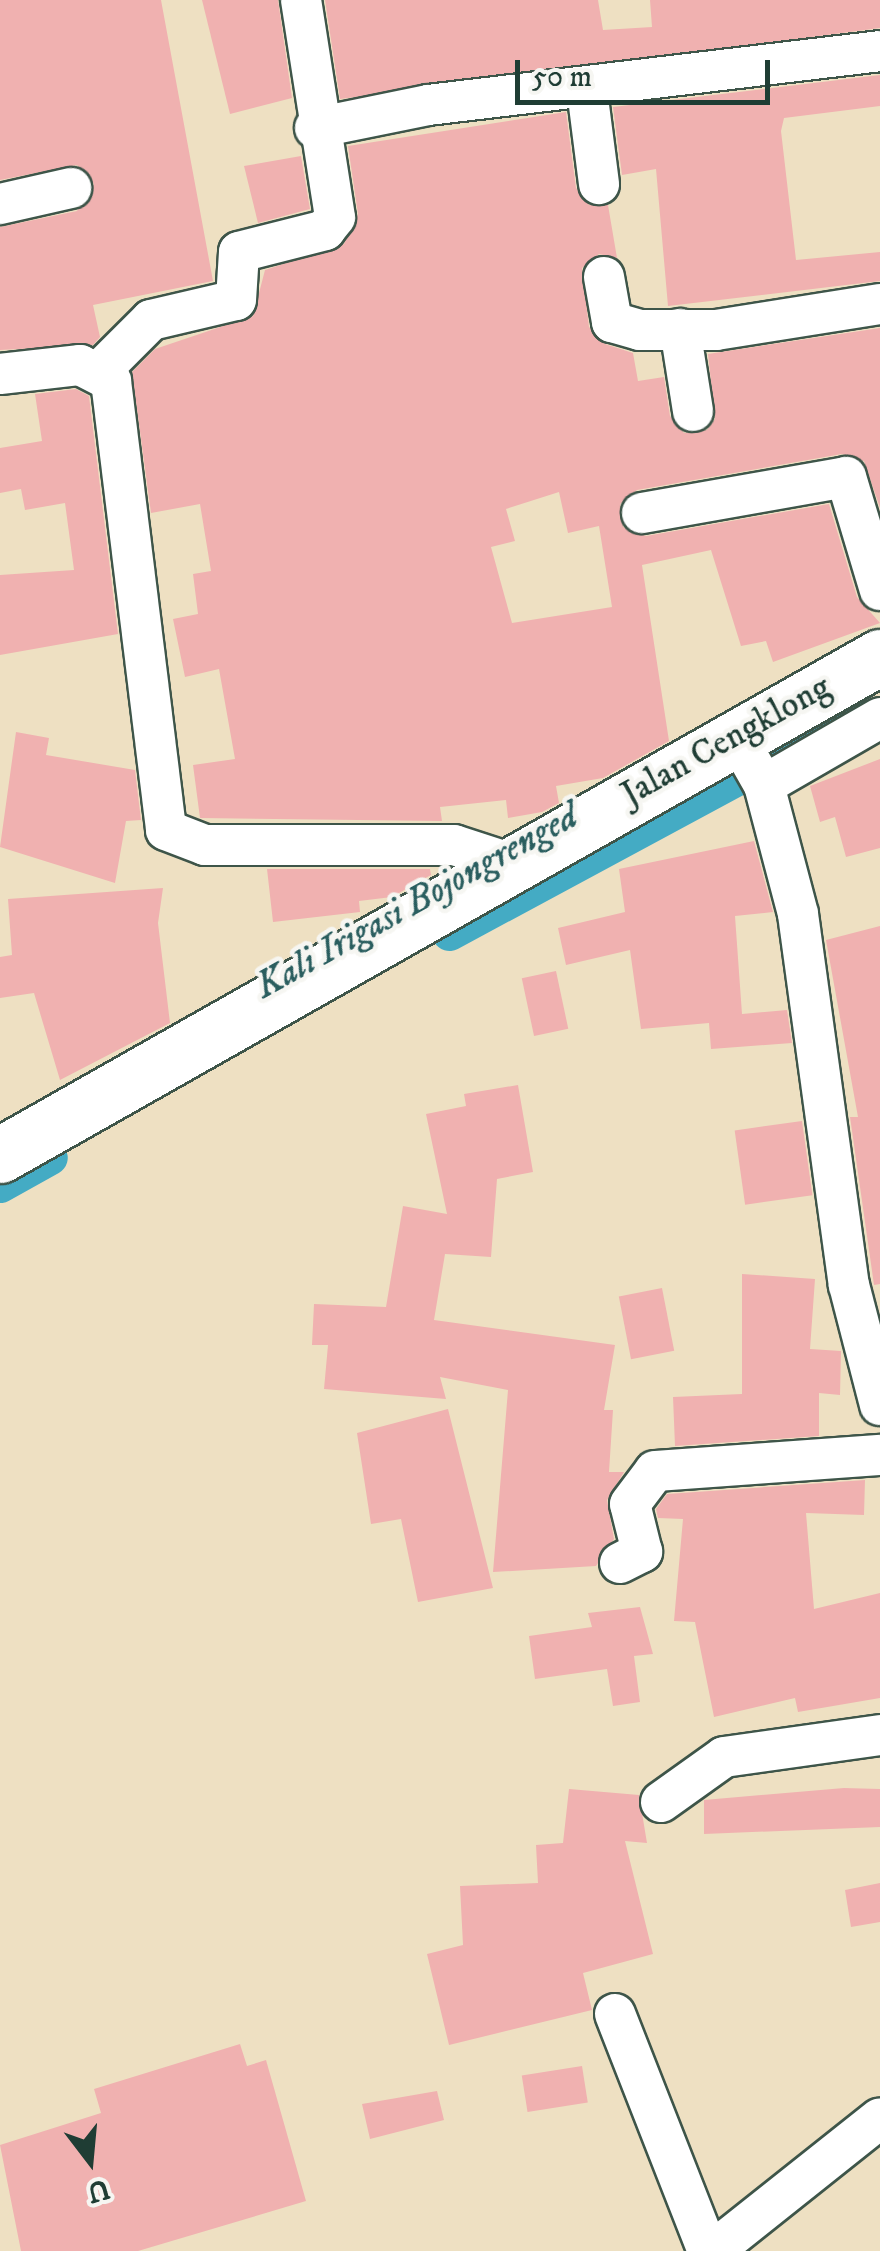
<!DOCTYPE html>
<html>
<head>
<meta charset="utf-8">
<style>
	body { margin:0 }
	#map { position:relative; width:880px; height:2251px; overflow:hidden; background:#eee0c2; font-family:"IM FELL DW Pica",serif }
	div>[style] { position:absolute }
	.canal>* { height:35px; margin:-17.5px; padding:0 17.5px; transform-origin:17.5px; border-radius:17.5px; background:#44abc4 }
	.building>* { inset:0; background:#f0b1b0; transform-origin:0 0 }
	.roads { filter:drop-shadow(2px 0 #3e5549) drop-shadow(-2px 0 #3e5549) drop-shadow(0 2px #3e5549) drop-shadow(0 -2px #3e5549) }
	.minor>* { height:40px; margin:-20px; padding:0 20px; transform-origin:20px; border-radius:20px; background:#fff }
	.secondary>* { height:55px; margin:-27.5px; padding:0 27.5px; transform-origin:27.5px; border-radius:27.5px; background:#fff }
	span { translate:-50% -50%; white-space:nowrap; text-align:center; line-height:1.15; -webkit-text-stroke:9px #f6f6f2; paint-order:stroke }
	.street-label { font-size:35px; color:#1f3d34 }
	.water-label { font-size:38px; color:#2a5e5f; font-style:italic }
	.north { position:absolute; left:40px; top:2111px; width:100px; height:100px; -webkit-text-stroke:8px #f6f6f2; paint-order:stroke; rotate:164deg; font-size:28px; font-weight:700; line-height:40px; text-align:center; color:#1f3d34 }
	.north::after { content:''; display:block; margin:auto; width:35px; height:45px; background:#1f3d34; clip-path:polygon(50% 0,100% 100%,50% 72%,0 100%) }
	.scale { position:absolute; left:515px; top:60px; width:255px; height:45px; box-sizing:border-box; border:5px solid #1f3d34; border-top:0; padding-left:12px; font-size:30px; line-height:35px; white-space:nowrap; color:#1f3d34; -webkit-text-stroke:8px #f6f6f2; paint-order:stroke }
</style>
</head>
<body>
<div id="map">
	<div class="canal">
		<i style="left:449px;top:933px;width:458px;rotate:-28.3deg"></i>
		<i style="left:0;top:1185px;width:57px;rotate:-29.2deg"></i>
	</div>
	<div class="building">
		<i style="clip-path:polygon(0 0,161px 0,213px 281px,93px 305px,100px 337px,93px 345px,0 350px,0 227px,77px 211px,94px 184px,77px 165px,0 180px)"></i>
		<i style="clip-path:polygon(202px 0,278px 0,292px 98px,230px 114px)"></i>
		<i style="clip-path:polygon(325px 0,598px 0,603px 30px,652px 27px,650px 0,880px 0,880px 28px,340px 99px)"></i>
		<i style="clip-path:polygon(880px 75px,880px 106px,784px 118px,781px 131px,796px 260px,880px 252px,880px 281px,668px 306px,656px 169px,622px 175px,613px 107px)"></i>
		<i style="clip-path:polygon(evenodd,566px 112px,576px 188px,589px 205px,608px 205px,617px 258px,599px 254px,582px 268px,589px 327px,605px 344px,633px 353px,638px 381px,664px 377px,670px 416px,684px 433px,707px 430px,715px 419px,708px 354px,880px 328px,880px 508px,864px 461px,842px 454px,637px 490px,620px 504px,623px 527px,646px 536px,829px 504px,857px 597px,880px 623px,773px 662px,766px 641px,741px 646px,711px 550px,642px 565px,669px 741px,603px 778px,556px 786px,559px 803px,542px 812px,508px 818px,506px 800px,440px 807px,442px 821px,200px 818px,193px 765px,235px 759px,219px 669px,185px 677px,173px 619px,198px 614px,193px 574px,211px 571px,200px 504px,151px 513px,132px 372px,155px 349px,253px 316px,265px 270px,344px 244px,358px 214px,348px 146px,566px 112px,559px 492px,568px 533px,599px 526px,612px 607px,512px 623px,491px 547px,515px 541px,506px 509px,559px 492px)"></i>
		<i style="clip-path:polygon(301px 156px,310px 209px,258px 223px,244px 166px)"></i>
		<i style="clip-path:polygon(76px 389px,89px 396px,118px 634px,0 655px,0 575px,74px 570px,65px 503px,25px 510px,21px 489px,0 493px,0 448px,42px 441px,35px 394px)"></i>
		<i style="clip-path:polygon(16px 732px,49px 738px,46px 755px,135px 770px,141px 820px,126px 821px,115px 883px,0 847px)"></i>
		<i style="clip-path:polygon(880px 759px,880px 848px,846px 857px,835px 817px,820px 822px,810px 786px)"></i>
		<i style="clip-path:polygon(754px 841px,773px 912px,735px 916px,742px 1014px,787px 1010px,792px 1043px,711px 1049px,709px 1023px,641px 1029px,630px 950px,566px 965px,558px 928px,625px 912px,619px 869px)"></i>
		<i style="clip-path:polygon(267px 869px,430px 869px,431px 875px,392px 897px,359px 901px,360px 912px,273px 922px)"></i>
		<i style="clip-path:polygon(163px 888px,158px 923px,170px 1023px,60px 1080px,34px 993px,0 998px,0 957px,12px 955px,8px 899px)"></i>
		<i style="clip-path:polygon(880px 926px,880px 1284px,874px 1285px,850px 1117px,858px 1117px,826px 940px)"></i>
		<i style="left:556px;top:971px;width:59px;height:35px;rotate:78deg"></i>
		<i style="clip-path:polygon(518px 1085px,533px 1172px,497px 1179px,491px 1257px,445px 1254px,434px 1320px,615px 1345px,604px 1410px,613px 1410px,609px 1472px,624px 1472px,607px 1500px,614px 1539px,596px 1566px,493px 1572px,508px 1390px,440px 1377px,446px 1399px,324px 1389px,328px 1345px,312px 1345px,314px 1304px,386px 1307px,403px 1206px,447px 1214px,426px 1114px,466px 1106px,464px 1094px)"></i>
		<i style="left:802px;top:1121px;width:75px;height:68px;rotate:82deg"></i>
		<i style="clip-path:polygon(742px 1274px,815px 1279px,810px 1349px,841px 1351px,840px 1395px,819px 1393px,819px 1436px,675px 1446px,673px 1397px,742px 1394px)"></i>
		<i style="left:662px;top:1288px;width:64px;height:44px;rotate:79deg"></i>
		<i style="clip-path:polygon(448px 1409px,493px 1588px,418px 1602px,401px 1519px,371px 1524px,357px 1433px)"></i>
		<i style="clip-path:polygon(865px 1480px,864px 1515px,806px 1513px,814px 1609px,880px 1593px,880px 1698px,798px 1712px,795px 1698px,714px 1717px,695px 1622px,674px 1621px,683px 1519px,658px 1518px,656px 1509px,667px 1494px)"></i>
		<i style="clip-path:polygon(640px 1607px,653px 1654px,634px 1656px,640px 1702px,613px 1706px,607px 1669px,535px 1679px,529px 1636px,592px 1627px,588px 1613px)"></i>
		<i style="clip-path:polygon(844px 1788px,880px 1789px,880px 1827px,704px 1834px,704px 1800px)"></i>
		<i style="clip-path:polygon(569px 1789px,639px 1795px,647px 1843px,625px 1841px,653px 1954px,583px 1973px,592px 2010px,449px 2045px,427px 1954px,463px 1945px,460px 1886px,538px 1883px,536px 1845px,563px 1843px)"></i>
		<i style="clip-path:polygon(880px 1883px,880px 1922px,851px 1927px,845px 1890px)"></i>
		<i style="clip-path:polygon(240px 2044px,247px 2066px,266px 2060px,306px 2201px,138px 2251px,21px 2251px,0 2145px,101px 2113px,94px 2089px)"></i>
		<i style="left:582px;top:2066px;width:37px;height:61px;rotate:81deg"></i>
		<i style="clip-path:polygon(437px 2091px,444px 2120px,370px 2139px,362px 2104px)"></i>
	</div>
	<div class="roads">
		<div class="minor">
			<i style="left:587px;top:90px;width:95px;rotate:82.7deg"></i>
			<i style="left:315px;top:128px;width:115px;rotate:-11.5deg"></i>
			<i style="left:428px;top:105px;width:455px;rotate:-6.8deg"></i>
			<i style="left:0;top:204px;width:73px;rotate:-12.7deg"></i>
			<i style="left:604px;top:277px;width:46px;rotate:79.9deg"></i>
			<i style="left:612px;top:322px;width:29px;rotate:16deg"></i>
			<i style="left:640px;top:330px;width:76px"></i>
			<i style="left:716px;top:330px;width:166px;rotate:-9deg"></i>
			<i style="left:680px;top:329px;width:83px;rotate:81deg"></i>
			<i style="left:100px;top:371px;width:72px;rotate:-45deg"></i>
			<i style="left:151px;top:320px;width:87px;rotate:-13.2deg"></i>
			<i style="left:236px;top:300px;width:48px;rotate:-86.4deg"></i>
			<i style="left:239px;top:252px;width:89px;rotate:-14.3deg"></i>
			<i style="left:325px;top:230px;width:16px;rotate:-52deg"></i>
			<i style="left:335px;top:217px;width:220px;rotate:-98.9deg"></i>
			<i style="left:0;top:374px;width:81px;rotate:-6.4deg"></i>
			<i style="left:80px;top:365px;width:35px;rotate:27deg"></i>
			<i style="left:111px;top:381px;width:452px;rotate:83deg"></i>
			<i style="left:166px;top:830px;width:42px;rotate:21deg"></i>
			<i style="left:205px;top:845px;width:249px"></i>
			<i style="left:454px;top:845px;width:55px;rotate:18.1deg"></i>
			<i style="left:642px;top:513px;width:207px;rotate:-10deg"></i>
			<i style="left:846px;top:477px;width:118px;rotate:73.3deg"></i>
			<i style="left:735px;top:734px;width:59px;rotate:60.4deg"></i>
			<i style="left:764px;top:785px;width:133px;rotate:75.2deg"></i>
			<i style="left:798px;top:914px;width:374px;rotate:82.2deg"></i>
			<i style="left:849px;top:1285px;width:124px;rotate:75.5deg"></i>
			<i style="left:764px;top:785px;width:134px;rotate:-30deg"></i>
			<i style="left:620px;top:1563px;width:25px;rotate:-27deg"></i>
			<i style="left:642px;top:1552px;width:49px;rotate:-104deg"></i>
			<i style="left:630px;top:1504px;width:41px;rotate:-52.9deg"></i>
			<i style="left:655px;top:1471px;width:226px;rotate:-4.1deg"></i>
			<i style="left:661px;top:1802px;width:77px;rotate:-35.5deg"></i>
			<i style="left:724px;top:1757px;width:158px;rotate:-8deg"></i>
			<i style="left:615px;top:2014px;width:255px;rotate:68.6deg"></i>
			<i style="left:713px;top:2251px;width:213px;rotate:-38.5deg"></i>
		</div>
		<div class="secondary">
			<i style="left:0;top:1155px;width:1011px;rotate:-29.51deg"></i>
		</div>
	</div>
	<div class="street-label">
		<span style="left:726px;top:741px;rotate:-29deg">Jalan Cengklong</span>
	</div>
	<div class="water-label">
		<span style="left:417px;top:902px;rotate:-29deg">Kali Irigasi Bojongrenged</span>
	</div>
	<div class="north">U</div>
	<div class="scale">50 m</div>
</div>
</body>
</html>
